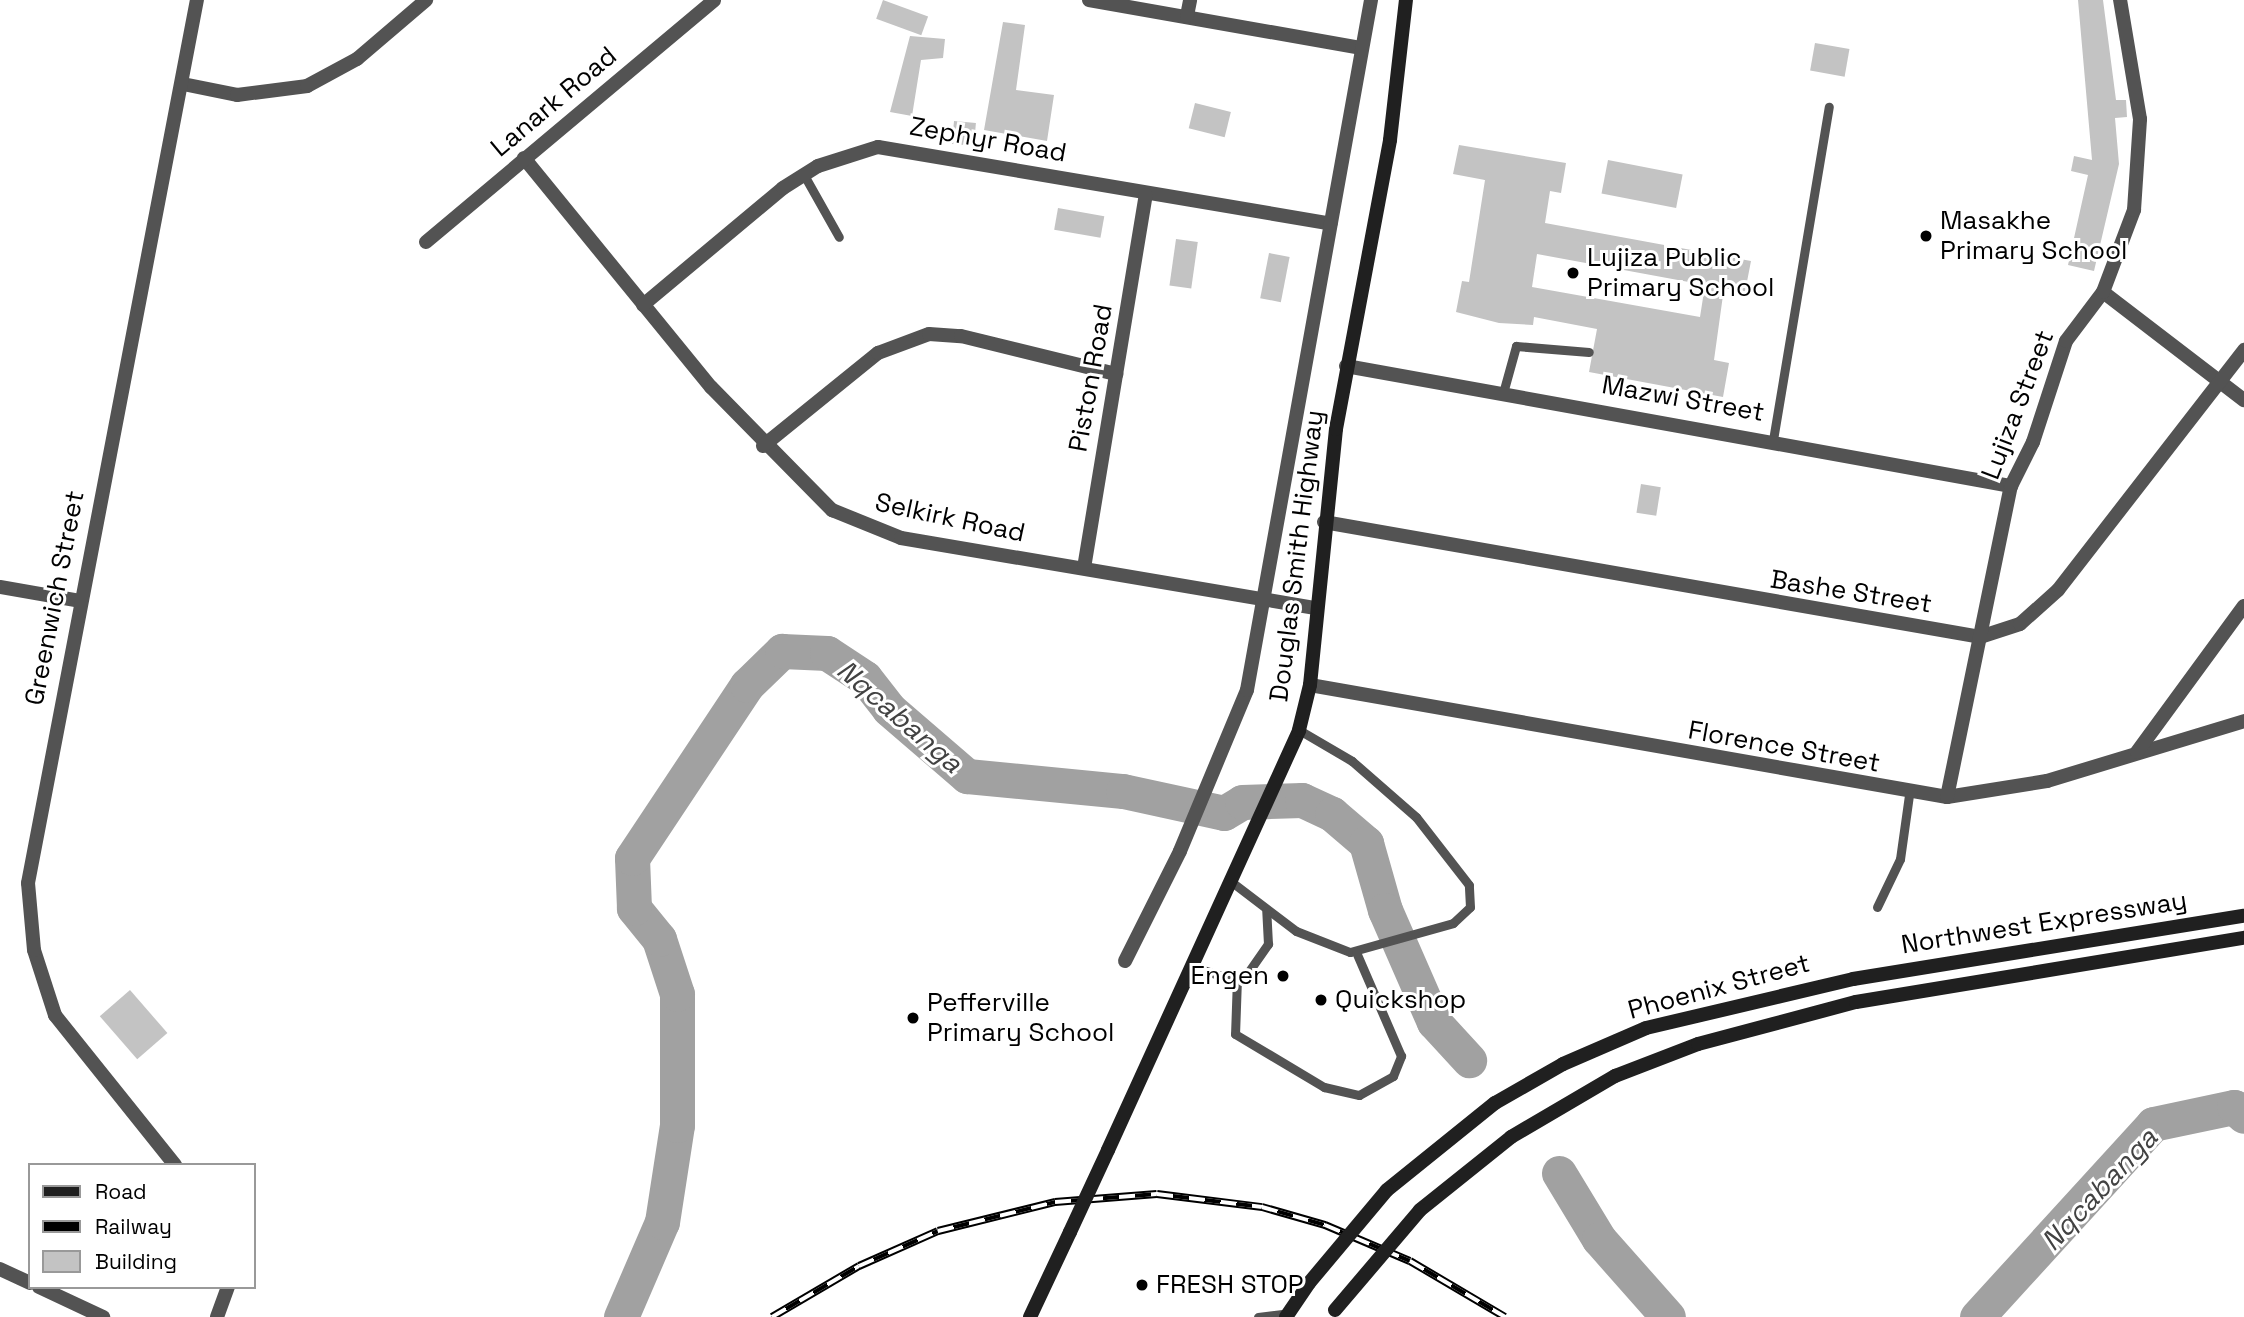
<!DOCTYPE html>
<html>
<head>
<meta charset="utf-8">
<style>
	body { margin:0 }
	#map { position:relative; width:2244px; height:1317px; overflow:hidden; background:#fff; font-family:"Space Grotesk",sans-serif }
	div>[style] { position:absolute }
	.river>* { height:35px; margin:-17.5px; padding:0 17.5px; transform-origin:17.5px; border-radius:17.5px; background:#a1a1a1 }
	.building>* { inset:0; background:#c3c3c3; transform-origin:0 0 }
	.lane>* { height:9px; margin:-4.5px; padding:0 4.5px; transform-origin:4.5px; border-radius:4.5px; background:#535353 }
	.street>* { height:14px; margin:-7px; padding:0 7px; transform-origin:7px; border-radius:7px; background:#535353 }
	.secondary>* { height:14px; margin:-7px; padding:0 7px; transform-origin:7px; border-radius:7px; background:#202020 }
	.rail>* { height:8px; margin-top:-4px; transform-origin:0; background:repeating-linear-gradient(90deg,#fff 0 16px,#000 0 32px); box-sizing:border-box; border-block:2px solid #000 }
	.secondary-bridge>* { height:14px; margin:-7px; padding:0 7px; transform-origin:7px; border-radius:7px; background:#202020 }
	.dots>* { width:19px; height:19px; translate:-50% -50%; box-sizing:border-box; border:4px solid #fff; border-radius:50% }
	span { translate:-50% -50%; white-space:nowrap; text-align:center; line-height:1.15; -webkit-text-stroke:6px #fff; paint-order:stroke }
	.street-label { font-size:26px; color:#000 }
	.poi-label { font-size:26px; color:#000 }
	.left { translate:0 -50%; text-align:left }
	.right { translate:-100% -50%; text-align:right }
	.water-label { font-size:28px; color:#424242; font-style:italic }
	.legend { position:absolute; left:28px; top:1163px; width:228px; height:126px; box-sizing:border-box; background:#fff; border:2px solid #999; margin:0; padding:9px 12px; list-style:none; font-size:21px; color:#000 }
	.legend li { display:flex; align-items:center; gap:14px; height:35px }
	.legend b { width:35px; border:2px solid #999 }
</style>
</head>
<body>
<div id="map">
	<div class="river">
		<i style="left:1559px;top:1173px;width:77px;rotate:58.8deg"></i>
		<i style="left:1599px;top:1239px;width:104px;rotate:48.5deg"></i>
		<i style="left:621px;top:1317px;width:103px;rotate:-66.7deg"></i>
		<i style="left:662px;top:1222px;width:98px;rotate:-81.2deg"></i>
		<i style="left:677px;top:1125px;width:131px;rotate:-90deg"></i>
		<i style="left:677px;top:994px;width:58px;rotate:-108.1deg"></i>
		<i style="left:659px;top:939px;width:40px;rotate:-129deg"></i>
		<i style="left:634px;top:908px;width:50px;rotate:-92.3deg"></i>
		<i style="left:632px;top:858px;width:208px;rotate:-56.4deg"></i>
		<i style="left:747px;top:685px;width:49px;rotate:-44.2deg"></i>
		<i style="left:782px;top:651px;width:45px;rotate:2.5deg"></i>
		<i style="left:827px;top:653px;width:45px;rotate:33.3deg"></i>
		<i style="left:865px;top:678px;width:39px;rotate:52deg"></i>
		<i style="left:889px;top:709px;width:103px;rotate:40.7deg"></i>
		<i style="left:967px;top:776px;width:157px;rotate:5.5deg"></i>
		<i style="left:1123px;top:791px;width:103px;rotate:12.3deg"></i>
		<i style="left:1224px;top:813px;width:21px;rotate:-31deg"></i>
		<i style="left:1242px;top:802px;width:60px;rotate:-1.9deg"></i>
		<i style="left:1302px;top:800px;width:33px;rotate:25deg"></i>
		<i style="left:1332px;top:814px;width:45px;rotate:40.5deg"></i>
		<i style="left:1366px;top:843px;width:70px;rotate:74.2deg"></i>
		<i style="left:1385px;top:910px;width:122px;rotate:66.4deg"></i>
		<i style="left:1434px;top:1022px;width:52px;rotate:47.4deg"></i>
		<i style="left:1977px;top:1317px;width:261px;rotate:-47.6deg"></i>
		<i style="left:2153px;top:1124px;width:83px;rotate:-11.9deg"></i>
		<i style="left:2234px;top:1107px;width:13px;rotate:42deg"></i>
	</div>
	<div class="building">
		<i style="left:883px;top:0;width:48px;height:20px;rotate:20deg"></i>
		<i style="clip-path:polygon(2078px 0,2103px 0,2116px 100px,2126px 100px,2127px 117px,2115px 118px,2119px 164px,2094px 271px,2068px 265px,2088px 175px,2071px 171px,2074px 156px,2092px 160px)"></i>
		<i style="clip-path:polygon(1003px 22px,1025px 25px,1016px 90px,1054px 95px,1047px 141px,984px 130px)"></i>
		<i style="clip-path:polygon(910px 36px,945px 39px,943px 58px,921px 60px,912px 116px,890px 112px)"></i>
		<i style="left:1815px;top:43px;width:35px;height:28px;rotate:10deg"></i>
		<i style="left:1195px;top:103px;width:37px;height:26px;rotate:14deg"></i>
		<i style="left:954px;top:121px;width:22px;height:23px;rotate:5deg"></i>
		<i style="clip-path:polygon(evenodd,1459px 145px,1566px 163px,1561px 193px,1550px 191px,1545px 223px,1751px 261px,1745px 292px,1724px 288px,1714px 360px,1729px 363px,1723px 397px,1589px 372px,1597px 329px,1534px 317px,1533px 325px,1499px 323px,1456px 312px,1462px 281px,1469px 282px,1485px 180px,1453px 174px,1459px 145px,1537px 254px,1705px 285px,1700px 317px,1532px 287px,1537px 254px)"></i>
		<i style="left:1608px;top:160px;width:76px;height:34px;rotate:11deg"></i>
		<i style="left:1058px;top:208px;width:47px;height:22px;rotate:10deg"></i>
		<i style="left:1176px;top:239px;width:22px;height:47px;rotate:8deg"></i>
		<i style="left:1269px;top:253px;width:21px;height:46px;rotate:11deg"></i>
		<i style="left:1641px;top:484px;width:20px;height:29px;rotate:9deg"></i>
		<i style="left:130px;top:990px;width:57px;height:40px;rotate:49deg"></i>
	</div>
	<div class="lane">
		<i style="left:804px;top:175px;width:71px;rotate:60.6deg"></i>
		<i style="left:1503px;top:393px;width:49px;rotate:-74.5deg"></i>
		<i style="left:1516px;top:346px;width:73px;rotate:4.7deg"></i>
		<i style="left:1773px;top:440px;width:338px;rotate:-80.5deg"></i>
		<i style="left:1233px;top:883px;width:79px;rotate:37.3deg"></i>
		<i style="left:1296px;top:931px;width:58px;rotate:21.3deg"></i>
		<i style="left:1350px;top:952px;width:107px;rotate:-15.7deg"></i>
		<i style="left:1453px;top:923px;width:23px;rotate:-43deg"></i>
		<i style="left:1470px;top:907px;width:22px;rotate:-93deg"></i>
		<i style="left:1469px;top:885px;width:86px;rotate:-127.9deg"></i>
		<i style="left:1416px;top:817px;width:85px;rotate:-138.8deg"></i>
		<i style="left:1352px;top:761px;width:61px;rotate:-149.7deg"></i>
		<i style="left:1877px;top:907px;width:53px;rotate:-64.4deg"></i>
		<i style="left:1900px;top:859px;width:65px;rotate:-82deg"></i>
		<i style="left:1194px;top:967px;width:36px;rotate:18deg"></i>
		<i style="left:1228px;top:978px;width:19px;rotate:-12deg"></i>
		<i style="left:1247px;top:974px;width:37px;rotate:-55deg"></i>
		<i style="left:1268px;top:944px;width:33px;rotate:-93deg"></i>
		<i style="left:1237px;top:978px;width:56px;rotate:92deg"></i>
		<i style="left:1235px;top:1034px;width:104px;rotate:30.8deg"></i>
		<i style="left:1324px;top:1087px;width:36px;rotate:13deg"></i>
		<i style="left:1359px;top:1095px;width:39px;rotate:-29deg"></i>
		<i style="left:1393px;top:1076px;width:22px;rotate:-68deg"></i>
		<i style="left:1401px;top:1056px;width:113px;rotate:-113.4deg"></i>
		<i style="left:1258px;top:1317px;width:31px;rotate:-7deg"></i>
	</div>
	<div class="street">
		<i style="left:1089px;top:0;width:277px;rotate:10deg"></i>
		<i style="left:1187px;top:16px;width:16px;rotate:-79deg"></i>
		<i style="left:183px;top:84px;width:55px;rotate:11.5deg"></i>
		<i style="left:237px;top:95px;width:71px;rotate:-7.3deg"></i>
		<i style="left:307px;top:86px;width:57px;rotate:-28.4deg"></i>
		<i style="left:357px;top:59px;width:91px;rotate:-40.5deg"></i>
		<i style="left:524px;top:158px;width:296px;rotate:50.8deg"></i>
		<i style="left:711px;top:387px;width:173px;rotate:45.5deg"></i>
		<i style="left:832px;top:510px;width:74px;rotate:22.1deg"></i>
		<i style="left:901px;top:538px;width:422px;rotate:9.6deg"></i>
		<i style="left:426px;top:242px;width:376px;rotate:-40deg"></i>
		<i style="left:2103px;top:292px;width:178px;rotate:37.5deg"></i>
		<i style="left:643px;top:305px;width:182px;rotate:-39.9deg"></i>
		<i style="left:783px;top:188px;width:41px;rotate:-32.2deg"></i>
		<i style="left:818px;top:166px;width:63px;rotate:-17.6deg"></i>
		<i style="left:878px;top:147px;width:459px;rotate:9.6deg"></i>
		<i style="left:1346px;top:366px;width:676px;rotate:10.23deg"></i>
		<i style="left:763px;top:446px;width:148px;rotate:-39deg"></i>
		<i style="left:878px;top:353px;width:54px;rotate:-20.4deg"></i>
		<i style="left:929px;top:334px;width:32px;rotate:4deg"></i>
		<i style="left:961px;top:336px;width:160px;rotate:13.8deg"></i>
		<i style="left:1324px;top:522px;width:666px;rotate:9.94deg"></i>
		<i style="left:1980px;top:637px;width:42px;rotate:-18deg"></i>
		<i style="left:2020px;top:624px;width:51px;rotate:-41.8deg"></i>
		<i style="left:2058px;top:590px;width:304px;rotate:-52.2deg"></i>
		<i style="left:1084px;top:568px;width:378px;rotate:-80.6deg"></i>
		<i style="left:0;top:587px;width:81px;rotate:9.9deg"></i>
		<i style="left:1310px;top:685px;width:647px;rotate:9.97deg"></i>
		<i style="left:1947px;top:797px;width:101px;rotate:-9.1deg"></i>
		<i style="left:2047px;top:781px;width:206px;rotate:-16.9deg"></i>
		<i style="left:2137px;top:752px;width:181px;rotate:-53.8deg"></i>
		<i style="left:1947px;top:797px;width:318px;rotate:-78.4deg"></i>
		<i style="left:2011px;top:486px;width:49px;rotate:-63.4deg"></i>
		<i style="left:2033px;top:442px;width:106px;rotate:-71.9deg"></i>
		<i style="left:2066px;top:341px;width:61px;rotate:-52.9deg"></i>
		<i style="left:2103px;top:292px;width:88px;rotate:-69.3deg"></i>
		<i style="left:2134px;top:210px;width:91px;rotate:-86.2deg"></i>
		<i style="left:2140px;top:119px;width:121px;rotate:-99.5deg"></i>
		<i style="left:1125px;top:961px;width:123px;rotate:-63.4deg"></i>
		<i style="left:1180px;top:851px;width:174px;rotate:-67.4deg"></i>
		<i style="left:1247px;top:690px;width:701px;rotate:-79.81deg"></i>
		<i style="left:175px;top:1165px;width:192px;rotate:-128.7deg"></i>
		<i style="left:55px;top:1015px;width:68px;rotate:-107.9deg"></i>
		<i style="left:34px;top:950px;width:67px;rotate:-95.1deg"></i>
		<i style="left:28px;top:883px;width:899px;rotate:-79.17deg"></i>
		<i style="left:0;top:1269px;width:33px;rotate:25deg"></i>
		<i style="left:39px;top:1287px;width:71px;rotate:25.1deg"></i>
		<i style="left:217px;top:1317px;width:32px;rotate:-70deg"></i>
	</div>
	<div class="secondary">
		<i style="left:1108px;top:1150px;width:461px;rotate:-65.5deg"></i>
		<i style="left:1299px;top:730px;width:46px;rotate:-76.3deg"></i>
		<i style="left:1310px;top:685px;width:257px;rotate:-84.2deg"></i>
		<i style="left:1336px;top:429px;width:294px;rotate:-79.4deg"></i>
		<i style="left:1390px;top:140px;width:141px;rotate:-83.5deg"></i>
		<i style="left:1387px;top:1190px;width:139px;rotate:-38.9deg"></i>
		<i style="left:1495px;top:1103px;width:78px;rotate:-29.8deg"></i>
		<i style="left:1563px;top:1064px;width:90px;rotate:-23.4deg"></i>
		<i style="left:1646px;top:1028px;width:213px;rotate:-13.3deg"></i>
		<i style="left:1853px;top:979px;width:396px;rotate:-9.2deg"></i>
		<i style="left:1420px;top:1210px;width:117px;rotate:-38.7deg"></i>
		<i style="left:1511px;top:1137px;width:121px;rotate:-30.4deg"></i>
		<i style="left:1615px;top:1076px;width:89px;rotate:-21.1deg"></i>
		<i style="left:1698px;top:1044px;width:163px;rotate:-14.9deg"></i>
		<i style="left:1856px;top:1002px;width:393px;rotate:-9.4deg"></i>
		<i style="left:1030px;top:1317px;width:94px;rotate:-64.8deg"></i>
		<i style="left:1286px;top:1317px;width:41px;rotate:-55.9deg"></i>
	</div>
	<div class="rail">
		<i style="left:772px;top:1317px;width:101px;rotate:-30.4deg"></i>
		<i style="left:859px;top:1266px;width:86px;rotate:-23.9deg"></i>
		<i style="left:938px;top:1231px;width:121px;rotate:-13.9deg"></i>
		<i style="left:1055px;top:1202px;width:102px;rotate:-4.5deg"></i>
		<i style="left:1157px;top:1194px;width:106px;rotate:7.1deg"></i>
		<i style="left:1262px;top:1207px;width:66px;rotate:15.9deg"></i>
		<i style="left:1325px;top:1225px;width:92px;rotate:23deg"></i>
		<i style="left:1410px;top:1261px;width:110px;rotate:30.5deg"></i>
	</div>
	<div class="secondary-bridge">
		<i style="left:1070px;top:1232px;width:90px;rotate:-65.1deg"></i>
		<i style="left:1309px;top:1283px;width:121px;rotate:-50deg"></i>
		<i style="left:1335px;top:1310px;width:131px;rotate:-49.6deg"></i>
	</div>
	<div class="dots">
		<i style="left:1926px;top:236px;background:#000"></i>
		<i style="left:1573px;top:273px;background:#000"></i>
		<i style="left:1283px;top:976px;background:#000"></i>
		<i style="left:1321px;top:1000px;background:#000"></i>
		<i style="left:913px;top:1018px;background:#000"></i>
		<i style="left:1142px;top:1285px;background:#000"></i>
	</div>
	<div class="street-label">
		<span style="left:554px;top:102px;rotate:-40deg">Lanark Road</span>
		<span style="left:988px;top:140px;rotate:10deg">Zephyr Road</span>
		<span style="left:1091px;top:378px;rotate:-80deg">Piston Road</span>
		<span style="left:1683px;top:399px;rotate:10deg">Mazwi Street</span>
		<span style="left:2018px;top:405px;rotate:-69deg">Lujiza Street</span>
		<span style="left:950px;top:518px;rotate:12deg">Selkirk Road</span>
		<span style="left:1297px;top:556px;rotate:-83deg">Douglas Smith Highway</span>
		<span style="left:1851px;top:592px;rotate:9deg">Bashe Street</span>
		<span style="left:55px;top:598px;rotate:-79deg">Greenwich Street</span>
		<span style="left:1784px;top:747px;rotate:10deg">Florence Street</span>
		<span style="left:2044px;top:923px;rotate:-9deg">Northwest Expressway</span>
		<span style="left:1719px;top:987px;rotate:-15deg">Phoenix Street</span>
	</div>
	<div class="poi-label">
		<span class="left" style="left:1940px;top:236px">Masakhe<br>Primary School</span>
		<span class="left" style="left:1587px;top:273px">Lujiza Public<br>Primary School</span>
		<span class="right" style="left:1269px;top:976px">Engen</span>
		<span class="left" style="left:1335px;top:1000px">Quickshop</span>
		<span class="left" style="left:927px;top:1018px">Pefferville<br>Primary School</span>
		<span class="left" style="left:1156px;top:1285px">FRESH STOP</span>
	</div>
	<div class="water-label">
		<span style="left:900px;top:716px;rotate:41deg">Nqcabanga</span>
		<span style="left:2099px;top:1189px;rotate:-47deg">Nqcabanga</span>
	</div>
	<ul class="legend">
	<li><b style="height:9px;background:#202020"></b>Road</li>
	<li><b style="height:9px;background:#000"></b>Railway</li>
	<li><b style="height:19px;background:#c3c3c3"></b>Building</li>
	</ul>
</div>
</body>
</html>
